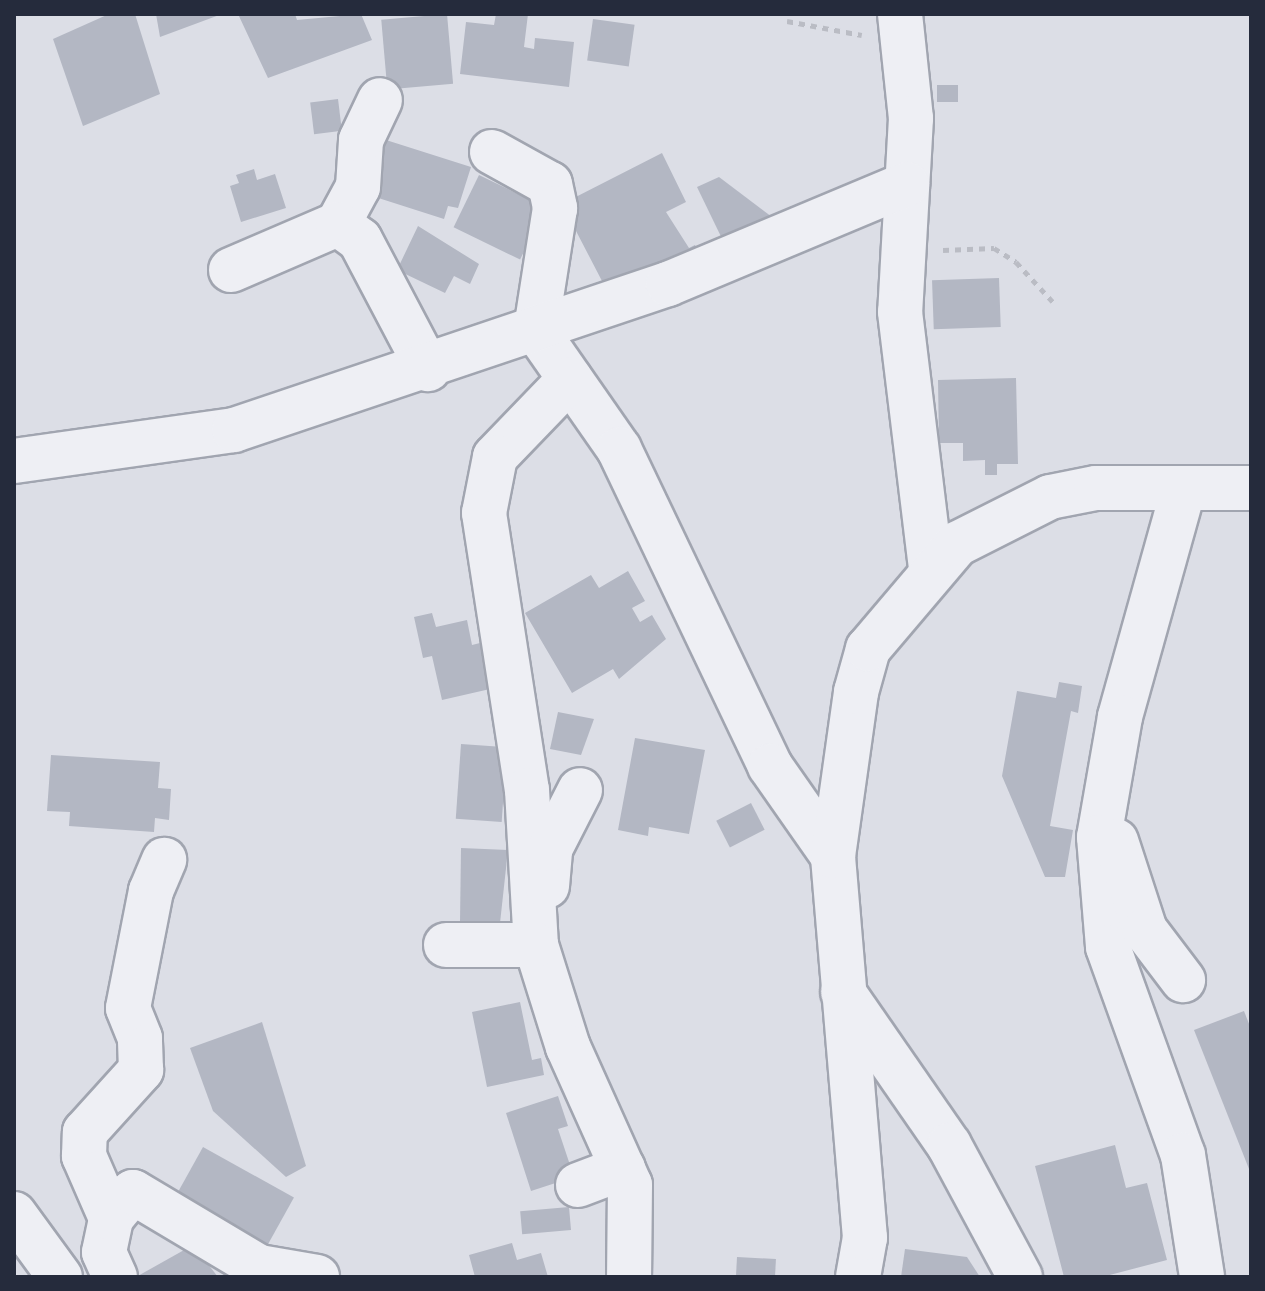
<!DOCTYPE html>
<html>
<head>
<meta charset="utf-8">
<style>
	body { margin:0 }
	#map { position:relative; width:1265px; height:1291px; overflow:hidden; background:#dcdee6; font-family:Rubik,sans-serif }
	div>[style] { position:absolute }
	.building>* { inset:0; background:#b3b7c3; transform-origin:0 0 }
	.path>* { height:5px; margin-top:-2.5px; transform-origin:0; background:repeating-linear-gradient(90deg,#babcc4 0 6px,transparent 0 12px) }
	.roads { filter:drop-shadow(2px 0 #a1a5b0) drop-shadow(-2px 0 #a1a5b0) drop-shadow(0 2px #a1a5b0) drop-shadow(0 -2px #a1a5b0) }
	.minor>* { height:44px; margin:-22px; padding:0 22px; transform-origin:22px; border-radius:22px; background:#eeeff4 }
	span { translate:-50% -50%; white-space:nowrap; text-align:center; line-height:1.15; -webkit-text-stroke:6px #ebedf4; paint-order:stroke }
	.frame { position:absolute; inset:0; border:16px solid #252b3c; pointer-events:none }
</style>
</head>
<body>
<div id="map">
	<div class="building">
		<i style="clip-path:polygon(109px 14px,135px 14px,160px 94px,83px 126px,53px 39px)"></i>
		<i style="clip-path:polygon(156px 14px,222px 14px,160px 37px)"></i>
		<i style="clip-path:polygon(238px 14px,295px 14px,297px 20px,361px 14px,372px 40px,268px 78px)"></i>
		<i style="left:447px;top:14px;width:70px;height:66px;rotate:85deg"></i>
		<i style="clip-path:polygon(496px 14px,528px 14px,524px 47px,534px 49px,535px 38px,574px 42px,569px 87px,460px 74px,466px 22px,494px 25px)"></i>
		<i style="left:593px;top:19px;width:42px;height:42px;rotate:8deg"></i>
		<i style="left:937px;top:85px;width:21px;height:17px"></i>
		<i style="left:338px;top:99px;width:32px;height:28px;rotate:83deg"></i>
		<i style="clip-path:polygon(386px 140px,471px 167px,458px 208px,448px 206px,444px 219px,369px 195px)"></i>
		<i style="clip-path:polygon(662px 153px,686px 202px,666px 212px,689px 248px,695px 245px,698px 251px,634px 284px,629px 274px,602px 281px,562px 204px)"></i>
		<i style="clip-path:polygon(254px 169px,257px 180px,275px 174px,286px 208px,241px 222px,230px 186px,239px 183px,236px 175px)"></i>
		<i style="left:479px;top:175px;width:74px;height:58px;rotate:26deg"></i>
		<i style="clip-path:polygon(719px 177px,780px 223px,727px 249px,697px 187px)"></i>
		<i style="clip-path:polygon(418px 226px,479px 264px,470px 284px,454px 276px,445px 293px,397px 270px)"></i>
		<i style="left:999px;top:278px;width:49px;height:67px;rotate:88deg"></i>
		<i style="clip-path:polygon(1016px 378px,1018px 464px,997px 464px,997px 475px,985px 475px,985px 460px,963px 461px,963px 443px,939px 443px,938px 380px)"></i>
		<i style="clip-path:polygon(628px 571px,645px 601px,632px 608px,640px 622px,652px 615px,666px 639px,619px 679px,613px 669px,572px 693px,525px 613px,591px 575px,599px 588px)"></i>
		<i style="clip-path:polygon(432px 613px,436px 627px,467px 620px,472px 645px,480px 643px,490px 689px,442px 700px,432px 656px,423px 658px,414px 617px)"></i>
		<i style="clip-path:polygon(1059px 682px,1082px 686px,1078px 713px,1071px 711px,1050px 826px,1073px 830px,1065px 877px,1045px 877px,1002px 776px,1017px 691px,1056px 698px)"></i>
		<i style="clip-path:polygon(558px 712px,594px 719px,581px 755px,550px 749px)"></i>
		<i style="clip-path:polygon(635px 738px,705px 750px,689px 834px,649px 827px,648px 836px,618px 830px)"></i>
		<i style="left:461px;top:744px;width:46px;height:75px;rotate:4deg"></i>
		<i style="clip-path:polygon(51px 755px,160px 762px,158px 788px,171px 789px,169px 820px,155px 818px,154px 832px,69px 826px,70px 812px,47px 811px)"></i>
		<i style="left:751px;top:803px;width:30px;height:39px;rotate:63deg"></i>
		<i style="clip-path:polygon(461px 848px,508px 850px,500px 923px,460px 922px)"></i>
		<i style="clip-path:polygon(520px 1002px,532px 1060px,541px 1058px,544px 1075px,487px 1087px,472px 1012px)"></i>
		<i style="clip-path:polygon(1244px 1011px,1251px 1029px,1251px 1174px,1194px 1030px)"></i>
		<i style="clip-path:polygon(262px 1022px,306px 1166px,286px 1177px,213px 1111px,190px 1048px)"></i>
		<i style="clip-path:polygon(558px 1096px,568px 1126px,558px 1129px,574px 1177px,531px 1191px,506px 1113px)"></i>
		<i style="clip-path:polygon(1115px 1145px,1126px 1188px,1147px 1183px,1167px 1260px,1102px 1277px,1064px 1277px,1035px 1166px)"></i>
		<i style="left:203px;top:1147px;width:104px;height:55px;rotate:29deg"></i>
		<i style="left:569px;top:1207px;width:23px;height:49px;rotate:85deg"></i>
		<i style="clip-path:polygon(512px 1243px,517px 1260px,541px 1253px,548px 1277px,475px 1277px,469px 1255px)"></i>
		<i style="clip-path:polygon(193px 1245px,218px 1277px,136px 1277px)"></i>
		<i style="clip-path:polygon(905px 1249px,967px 1257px,980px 1277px,901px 1277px)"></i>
		<i style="left:737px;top:1257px;width:39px;height:20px;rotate:3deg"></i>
	</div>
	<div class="path">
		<i style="left:787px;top:21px;width:76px;rotate:10.6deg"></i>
		<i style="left:943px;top:250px;width:51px;rotate:-2.2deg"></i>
		<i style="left:994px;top:248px;width:26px;rotate:32deg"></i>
		<i style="left:1016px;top:262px;width:54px;rotate:47.2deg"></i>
	</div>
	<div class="roads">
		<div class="minor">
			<i style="left:900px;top:14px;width:105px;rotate:84deg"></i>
			<i style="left:911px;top:118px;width:194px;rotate:93.2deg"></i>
			<i style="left:900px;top:312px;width:258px;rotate:83.1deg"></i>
			<i style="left:492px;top:152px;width:66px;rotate:28.9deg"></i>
			<i style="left:550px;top:184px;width:25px;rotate:78deg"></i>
			<i style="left:555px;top:208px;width:123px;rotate:98.9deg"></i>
			<i style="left:536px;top:330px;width:145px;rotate:55.1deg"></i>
			<i style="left:619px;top:449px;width:351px;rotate:64.5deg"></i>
			<i style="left:770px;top:766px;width:110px;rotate:55deg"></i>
			<i style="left:338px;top:224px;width:42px;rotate:-61.6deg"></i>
			<i style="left:358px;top:187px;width:47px;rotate:-86.3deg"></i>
			<i style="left:361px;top:140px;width:44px;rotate:-64.6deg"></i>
			<i style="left:231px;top:270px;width:116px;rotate:-23.3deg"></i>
			<i style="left:338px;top:224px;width:27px;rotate:36deg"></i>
			<i style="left:360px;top:240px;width:146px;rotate:62.2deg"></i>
			<i style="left:570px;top:379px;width:108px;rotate:133.9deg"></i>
			<i style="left:495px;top:457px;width:57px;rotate:101.1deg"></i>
			<i style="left:484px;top:513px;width:280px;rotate:81.2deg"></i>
			<i style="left:527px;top:790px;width:155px;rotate:86.7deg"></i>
			<i style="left:536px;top:945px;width:107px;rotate:72.6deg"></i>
			<i style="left:568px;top:1047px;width:151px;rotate:65.8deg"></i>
			<i style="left:630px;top:1185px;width:92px;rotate:90.6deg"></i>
			<i style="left:14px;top:461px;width:222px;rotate:-8deg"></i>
			<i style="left:234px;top:430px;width:458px;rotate:-18.6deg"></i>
			<i style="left:668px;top:284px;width:259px;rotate:-22.7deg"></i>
			<i style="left:1183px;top:491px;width:235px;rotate:105.6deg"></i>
			<i style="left:1120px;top:717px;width:122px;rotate:99.9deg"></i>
			<i style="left:1099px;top:837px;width:110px;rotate:85.3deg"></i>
			<i style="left:1108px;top:947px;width:221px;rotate:70.2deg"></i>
			<i style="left:1183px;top:1155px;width:123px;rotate:81.1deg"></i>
			<i style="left:1116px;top:841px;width:94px;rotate:72deg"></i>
			<i style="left:1145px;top:930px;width:63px;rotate:52.8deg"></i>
			<i style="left:547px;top:886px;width:37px;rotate:-85deg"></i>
			<i style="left:550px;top:849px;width:66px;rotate:-63deg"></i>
			<i style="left:446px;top:945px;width:90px"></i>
			<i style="left:843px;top:992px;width:186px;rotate:55.3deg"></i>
			<i style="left:949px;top:1145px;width:150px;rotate:61.7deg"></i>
			<i style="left:578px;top:1185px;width:48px;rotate:-20.7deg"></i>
			<i style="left:14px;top:1214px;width:78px;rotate:53.9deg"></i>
			<i style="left:111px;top:1218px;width:68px;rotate:-113.5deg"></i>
			<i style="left:84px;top:1156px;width:24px;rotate:-88deg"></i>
			<i style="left:85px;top:1132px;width:84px;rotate:-47.9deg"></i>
			<i style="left:141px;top:1070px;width:32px;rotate:-92deg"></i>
			<i style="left:140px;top:1038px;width:32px;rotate:-112deg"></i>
			<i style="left:128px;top:1008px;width:119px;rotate:-78.9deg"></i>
			<i style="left:151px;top:891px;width:34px;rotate:-67deg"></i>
			<i style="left:115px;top:1277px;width:27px;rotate:-114deg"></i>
			<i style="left:104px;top:1252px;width:35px;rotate:-78deg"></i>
			<i style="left:111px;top:1218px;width:34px;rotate:-50deg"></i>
			<i style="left:133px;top:1192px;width:147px;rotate:30.8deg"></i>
			<i style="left:259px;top:1267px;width:59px;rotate:9.8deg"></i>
			<i style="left:858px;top:1277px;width:40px;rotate:-80deg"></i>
			<i style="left:865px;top:1238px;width:383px;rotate:-94.8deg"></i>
			<i style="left:833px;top:856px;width:166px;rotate:-82deg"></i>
			<i style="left:856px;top:692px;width:45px;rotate:-74.4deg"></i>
			<i style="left:868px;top:649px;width:138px;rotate:-49.7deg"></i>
			<i style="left:957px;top:544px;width:104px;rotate:-26.8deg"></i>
			<i style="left:1050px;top:497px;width:47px;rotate:-11.1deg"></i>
			<i style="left:1096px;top:488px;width:155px"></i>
		</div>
	</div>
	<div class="frame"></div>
</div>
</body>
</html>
